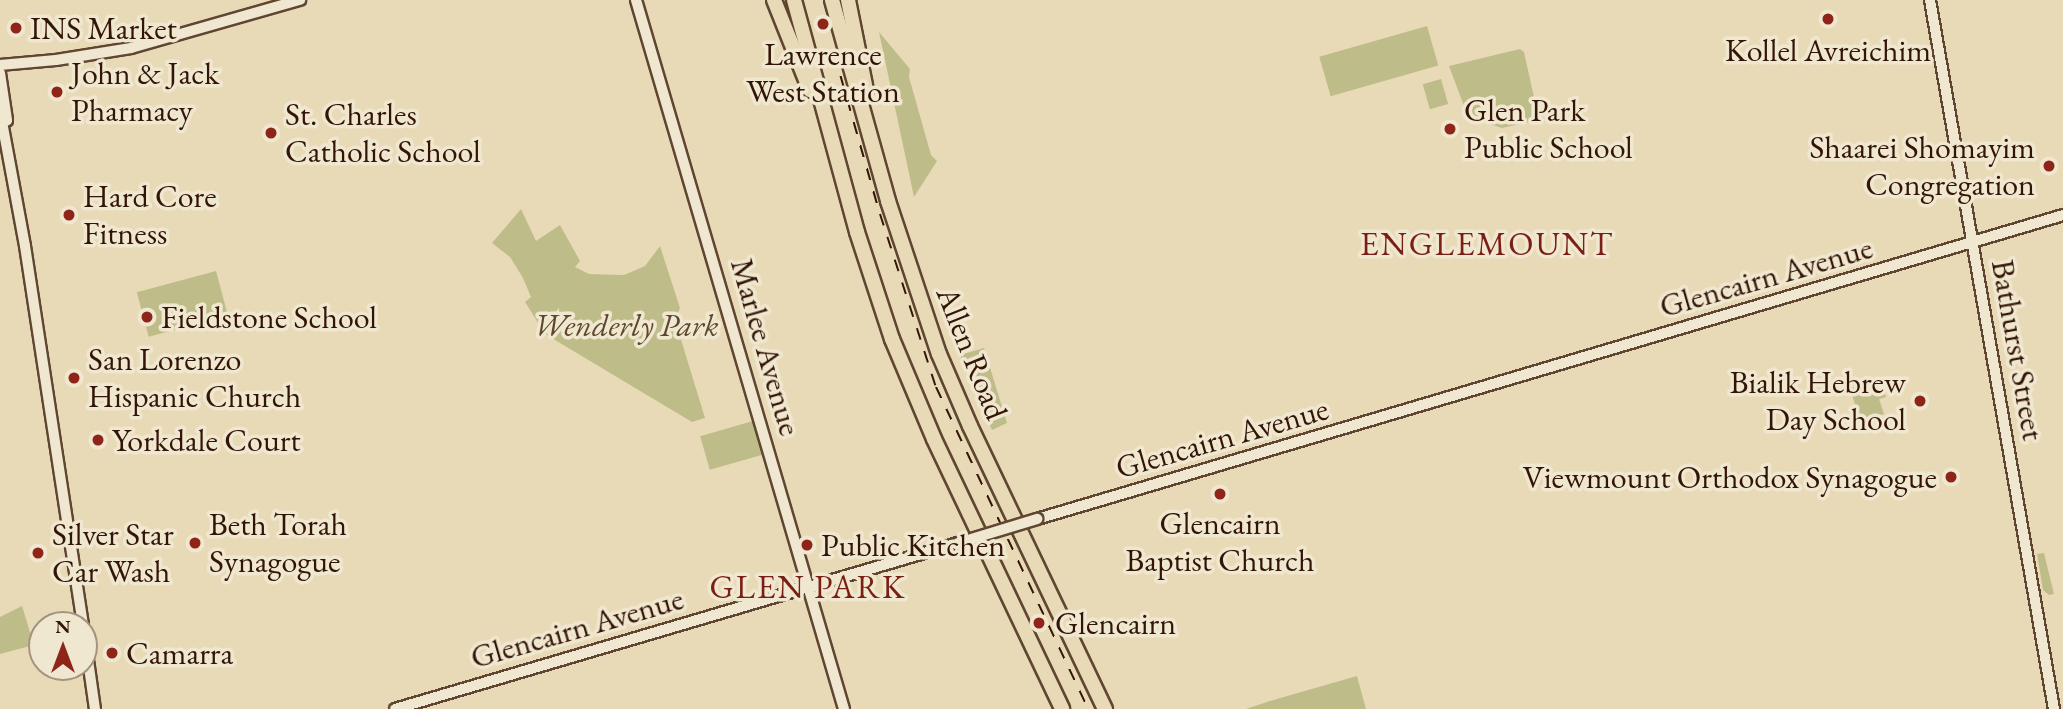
<!DOCTYPE html>
<html>
<head>
<meta charset="utf-8">
<style>
	body { margin:0 }
	#map { position:relative; width:2063px; height:709px; overflow:hidden; background:#e8dab7; font-family:"EB Garamond",serif }
	div>[style] { position:absolute }
	.green>* { inset:0; background:#bebd89; transform-origin:0 0 }
	.roads { filter:drop-shadow(2px 0 #604632) drop-shadow(-2px 0 #604632) drop-shadow(0 2px #604632) drop-shadow(0 -2px #604632) }
	.tertiary>* { height:10px; margin:-5px; padding:0 5px; transform-origin:5px; border-radius:5px; background:#f0e7d0 }
	.secondary>* { height:10px; margin:-5px; padding:0 5px; transform-origin:5px; border-radius:5px; background:#f0e7d0 }
	.motorway>* { height:14px; margin:-7px; padding:0 7px; transform-origin:7px; border-radius:7px; background:#e8dab7 }
	.rail>* { height:2px; margin-top:-1px; transform-origin:0; background:repeating-linear-gradient(90deg,#331506 0 12px,transparent 0 24px) }
	.bridges { filter:drop-shadow(2px 0 #604632) drop-shadow(-2px 0 #604632) drop-shadow(0 2px #604632) drop-shadow(0 -2px #604632) }
	.tertiary-bridge>* { height:10px; margin:-5px; padding:0 5px; transform-origin:5px; border-radius:5px; background:#f0e7d0 }
	.dots>* { width:19px; height:19px; translate:-50% -50%; box-sizing:border-box; border:4px solid #f0e7d0; border-radius:50% }
	span { translate:-50% -50%; white-space:nowrap; text-align:center; line-height:1.15; -webkit-text-stroke:7px #f0e7d0; paint-order:stroke }
	.poi-label { font-size:32px; color:#331506 }
	.left { translate:0 -50%; text-align:left }
	.right { translate:-100% -50%; text-align:right }
	.street-label { font-size:32px; color:#331506 }
	.park-label { font-size:32px; color:#5d472d; font-style:italic }
	.neighbourhood-label { font-size:33px; color:#7a1f14; letter-spacing:2px }
	.north { position:absolute; left:28px; top:611px; width:70px; height:70px; box-sizing:border-box; background:#f0e7d0; border:2px solid #a4937f; border-radius:50%; rotate:0deg; font-size:19px; font-weight:700; line-height:28px; text-align:center; color:#331506 }
	.north::after { content:''; display:block; margin:auto; width:24px; height:32px; background:#8f2418; clip-path:polygon(50% 0,100% 100%,50% 72%,0 100%) }
</style>
</head>
<body>
<div id="map">
	<div class="green">
		<i style="left:1427px;top:26px;width:41px;height:112px;rotate:74deg"></i>
		<i style="clip-path:polygon(879px 32px,910px 69px,909px 77px,931px 155px,937px 161px,914px 197px)"></i>
		<i style="clip-path:polygon(1520px 49px,1524px 52px,1539px 120px,1502px 128px,1481px 121px,1464px 106px,1449px 66px)"></i>
		<i style="left:1441px;top:79px;width:26px;height:19px;rotate:74deg"></i>
		<i style="clip-path:polygon(521px 209px,536px 241px,560px 225px,580px 261px,575px 267px,589px 274px,624px 275px,645px 266px,660px 246px,680px 308px,675px 320px,705px 418px,692px 422px,545px 334px,525px 302px,531px 297px,523px 278px,510px 257px,492px 243px)"></i>
		<i style="left:216px;top:271px;width:46px;height:82px;rotate:75deg"></i>
		<i style="clip-path:polygon(984px 348px,1007px 423px,992px 430px,960px 355px)"></i>
		<i style="clip-path:polygon(1880px 379px,1886px 397px,1879px 399px,1884px 414px,1860px 421px,1850px 388px)"></i>
		<i style="left:753px;top:421px;width:35px;height:55px;rotate:74deg"></i>
		<i style="clip-path:polygon(2044px 553px,2054px 594px,2049px 595px,2043px 590px,2037px 554px)"></i>
		<i style="clip-path:polygon(22px 606px,34px 645px,0 654px,0 617px)"></i>
		<i style="clip-path:polygon(1357px 676px,1366px 709px,1246px 709px,1270px 701px)"></i>
	</div>
	<div class="roads">
		<div class="tertiary">
			<i style="left:636px;top:0;width:739px;rotate:73.65deg"></i>
			<i style="left:1037px;top:519px;width:1070px;rotate:-16.5deg"></i>
			<i style="left:395px;top:709px;width:587px;rotate:-16.43deg"></i>
		</div>
		<div class="secondary">
			<i style="left:1930px;top:0;width:720px;rotate:80.08deg"></i>
			<i style="left:0;top:65px;width:56px;rotate:-5.1deg"></i>
			<i style="left:56px;top:60px;width:76px;rotate:-9.1deg"></i>
			<i style="left:131px;top:48px;width:176px;rotate:-15.9deg"></i>
			<i style="left:0;top:73px;width:48px;rotate:81.5deg"></i>
			<i style="left:0;top:111px;width:137px;rotate:79.5deg"></i>
			<i style="left:25px;top:246px;width:383px;rotate:81.3deg"></i>
			<i style="left:84px;top:632px;width:78px;rotate:81.9deg"></i>
		</div>
		<div class="motorway">
			<i style="left:774px;top:0;width:97px;rotate:68.2deg"></i>
			<i style="left:794px;top:0;width:240px;rotate:74.8deg"></i>
			<i style="left:857px;top:232px;width:113px;rotate:71.9deg"></i>
			<i style="left:892px;top:339px;width:108px;rotate:67.2deg"></i>
			<i style="left:934px;top:439px;width:299px;rotate:64.6deg"></i>
			<i style="left:832px;top:0;width:209px;rotate:74.4deg"></i>
			<i style="left:888px;top:201px;width:161px;rotate:71.6deg"></i>
			<i style="left:939px;top:354px;width:78px;rotate:66.7deg"></i>
			<i style="left:970px;top:426px;width:314px;rotate:64.5deg"></i>
			<i style="left:848px;top:0;width:92px;rotate:78.7deg"></i>
		</div>
	</div>
	<div class="rail">
		<i style="left:834px;top:53px;width:167px;rotate:74.1deg"></i>
		<i style="left:880px;top:214px;width:182px;rotate:72.1deg"></i>
		<i style="left:936px;top:387px;width:356px;rotate:64.7deg"></i>
	</div>
	<div class="bridges">
		<div class="tertiary-bridge">
			<i style="left:958px;top:543px;width:83px;rotate:-16.9deg"></i>
		</div>
	</div>
	<div class="dots">
		<i style="left:1828px;top:19px;background:#8f2418"></i>
		<i style="left:823px;top:24px;background:#8f2418"></i>
		<i style="left:16px;top:28px;background:#8f2418"></i>
		<i style="left:57px;top:92px;background:#8f2418"></i>
		<i style="left:1450px;top:129px;background:#8f2418"></i>
		<i style="left:271px;top:133px;background:#8f2418"></i>
		<i style="left:2049px;top:166px;background:#8f2418"></i>
		<i style="left:69px;top:215px;background:#8f2418"></i>
		<i style="left:147px;top:317px;background:#8f2418"></i>
		<i style="left:74px;top:378px;background:#8f2418"></i>
		<i style="left:1920px;top:401px;background:#8f2418"></i>
		<i style="left:98px;top:440px;background:#8f2418"></i>
		<i style="left:1951px;top:477px;background:#8f2418"></i>
		<i style="left:1220px;top:494px;background:#8f2418"></i>
		<i style="left:195px;top:543px;background:#8f2418"></i>
		<i style="left:807px;top:545px;background:#8f2418"></i>
		<i style="left:38px;top:553px;background:#8f2418"></i>
		<i style="left:1039px;top:623px;background:#8f2418"></i>
		<i style="left:112px;top:653px;background:#8f2418"></i>
	</div>
	<div class="poi-label">
		<span class="left" style="left:30px;top:28px">INS Market</span>
		<span style="left:1828px;top:50px">Kollel Avreichim</span>
		<span style="left:823px;top:73px">Lawrence<br>West Station</span>
		<span class="left" style="left:71px;top:92px">John &amp; Jack<br>Pharmacy</span>
		<span class="left" style="left:1464px;top:129px">Glen Park<br>Public School</span>
		<span class="left" style="left:285px;top:133px">St. Charles<br>Catholic School</span>
		<span class="right" style="left:2035px;top:166px">Shaarei Shomayim<br>Congregation</span>
		<span class="left" style="left:83px;top:215px">Hard Core<br>Fitness</span>
		<span class="left" style="left:161px;top:317px">Fieldstone School</span>
		<span class="left" style="left:88px;top:378px">San Lorenzo<br>Hispanic Church</span>
		<span class="right" style="left:1906px;top:401px">Bialik Hebrew<br>Day School</span>
		<span class="left" style="left:112px;top:440px">Yorkdale Court</span>
		<span class="right" style="left:1937px;top:477px">Viewmount Orthodox Synagogue</span>
		<span style="left:1220px;top:542px">Glencairn<br>Baptist Church</span>
		<span class="left" style="left:209px;top:543px">Beth Torah<br>Synagogue</span>
		<span class="left" style="left:52px;top:553px">Silver Star<br>Car Wash</span>
		<span class="left" style="left:821px;top:545px">Public Kitchen</span>
		<span class="left" style="left:1055px;top:623px">Glencairn</span>
		<span class="left" style="left:126px;top:653px">Camarra</span>
	</div>
	<div class="street-label">
		<span style="left:1766px;top:277px;rotate:-16deg">Glencairn Avenue</span>
		<span style="left:766px;top:347px;rotate:74deg">Marlee Avenue</span>
		<span style="left:2018px;top:350px;rotate:80deg">Bathurst Street</span>
		<span style="left:972px;top:353px;rotate:68deg">Allen Road</span>
		<span style="left:1222px;top:438px;rotate:-16deg">Glencairn Avenue</span>
		<span style="left:577px;top:628px;rotate:-16deg">Glencairn Avenue</span>
	</div>
	<div class="park-label">
		<span style="left:626px;top:325px">Wenderly Park</span>
	</div>
	<div class="neighbourhood-label">
		<span style="left:1487px;top:244px">ENGLEMOUNT</span>
		<span style="left:808px;top:587px">GLEN PARK</span>
	</div>
	<div class="north">N</div>
</div>
</body>
</html>
